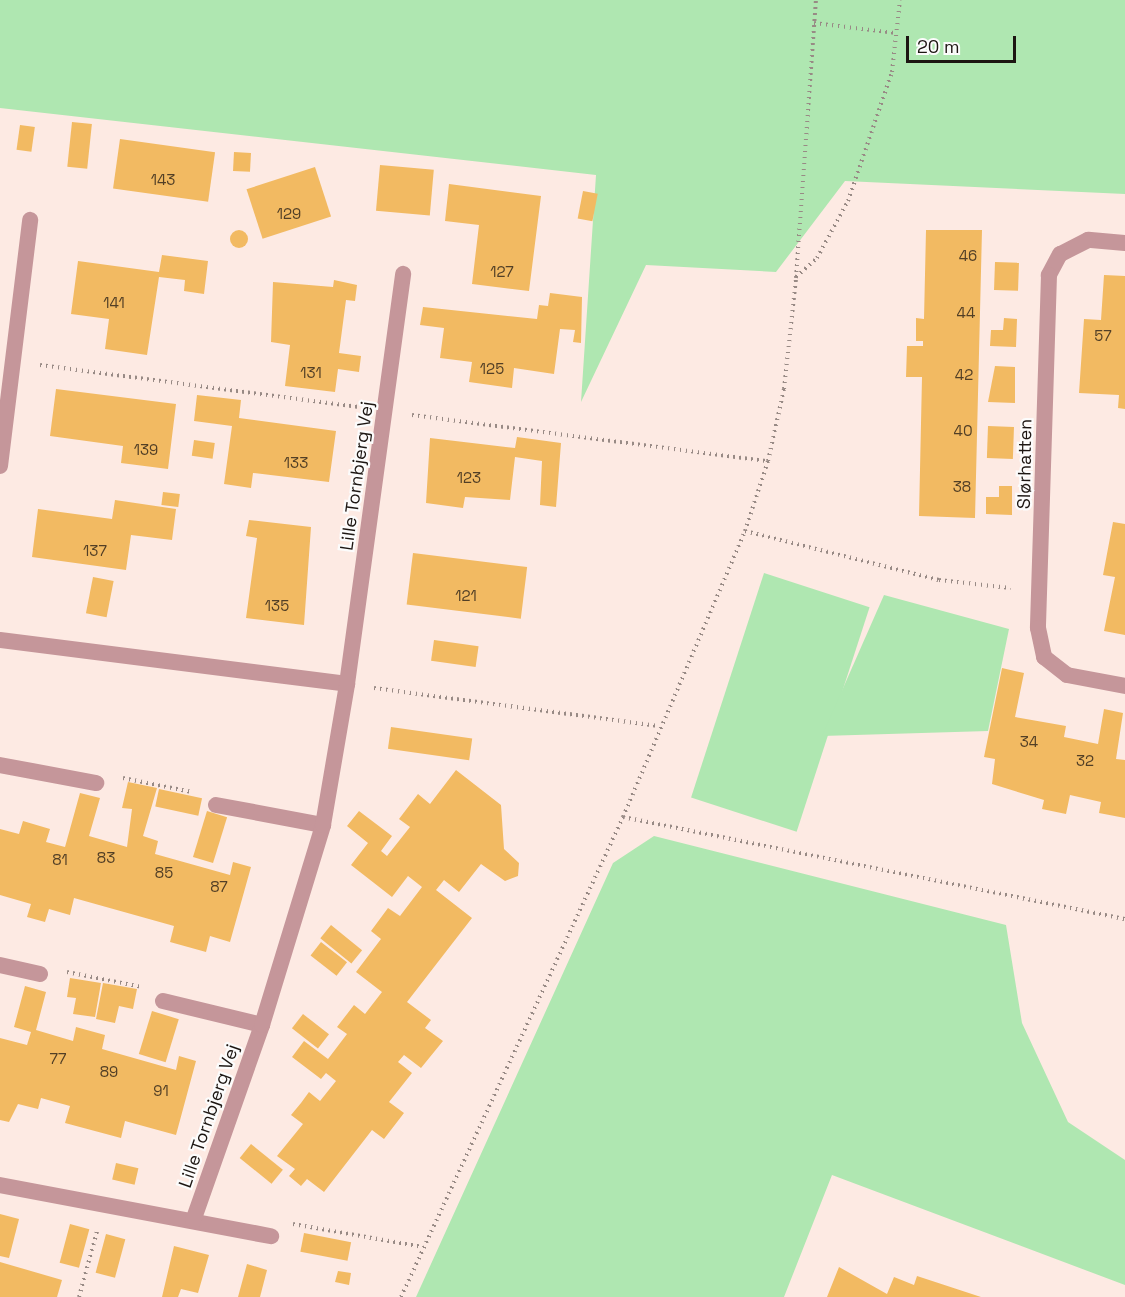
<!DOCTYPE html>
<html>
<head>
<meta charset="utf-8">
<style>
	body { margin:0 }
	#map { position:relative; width:1125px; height:1297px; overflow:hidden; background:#fdeae3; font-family:"Space Grotesk",sans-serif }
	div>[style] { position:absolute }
	.green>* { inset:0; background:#afe7b1; transform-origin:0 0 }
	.building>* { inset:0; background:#f2ba62; transform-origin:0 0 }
	.round { border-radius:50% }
	.path>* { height:4px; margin-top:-2px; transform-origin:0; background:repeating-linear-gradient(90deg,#988a85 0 1.5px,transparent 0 6px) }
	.minor>* { height:16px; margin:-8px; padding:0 8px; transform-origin:8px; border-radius:8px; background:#c5969a }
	span { translate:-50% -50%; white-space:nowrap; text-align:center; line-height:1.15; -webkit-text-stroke:4.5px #fcfcfc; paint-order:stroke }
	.number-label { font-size:15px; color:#523f26 }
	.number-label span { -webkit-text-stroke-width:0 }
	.street-label { font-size:18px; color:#1d1612 }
	.scale { position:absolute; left:906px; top:36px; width:110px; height:27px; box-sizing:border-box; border:3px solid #1d1612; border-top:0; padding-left:8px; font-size:18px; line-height:21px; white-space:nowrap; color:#1d1612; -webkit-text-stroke:4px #fcfcfc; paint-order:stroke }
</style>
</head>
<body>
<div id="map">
	<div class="green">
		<i style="clip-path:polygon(0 0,1125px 0,1125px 194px,845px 181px,776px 272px,646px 265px,581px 402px,596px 175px,0 108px)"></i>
		<i style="left:764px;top:573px;width:111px;height:236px;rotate:18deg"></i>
		<i style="clip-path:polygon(884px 595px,1009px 629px,988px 731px,822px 736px)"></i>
		<i style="clip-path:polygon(654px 836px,1006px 925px,1022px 1023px,1068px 1122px,1125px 1160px,1125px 1285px,832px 1175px,784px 1297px,416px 1297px,613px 863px)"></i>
	</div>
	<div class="building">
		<i style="left:72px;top:122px;width:20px;height:45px;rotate:6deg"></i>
		<i style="left:20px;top:125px;width:15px;height:25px;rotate:8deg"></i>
		<i style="left:120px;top:139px;width:96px;height:50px;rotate:8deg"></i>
		<i style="left:234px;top:152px;width:17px;height:19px;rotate:3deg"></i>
		<i style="left:380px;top:165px;width:54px;height:46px;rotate:5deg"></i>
		<i style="left:315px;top:167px;width:52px;height:72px;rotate:72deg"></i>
		<i style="clip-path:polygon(449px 184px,541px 196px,529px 291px,472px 284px,479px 225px,445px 221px)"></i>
		<i style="left:583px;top:191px;width:15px;height:28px;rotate:11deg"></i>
		<i style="clip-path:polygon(926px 230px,982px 230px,975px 518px,919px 516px,922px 377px,906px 377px,907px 346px,923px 346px,923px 341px,916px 341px,916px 318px,924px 319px)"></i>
		<i class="round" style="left:230px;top:230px;width:18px;height:18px"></i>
		<i style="clip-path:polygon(162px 255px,208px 261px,204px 294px,184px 291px,185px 280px,159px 277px,147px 355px,105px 349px,109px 319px,71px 314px,78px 261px,159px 272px)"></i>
		<i style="left:995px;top:262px;width:24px;height:28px;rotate:2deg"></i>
		<i style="clip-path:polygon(1104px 275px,1125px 276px,1125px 409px,1118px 408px,1119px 395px,1079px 393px,1084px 319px,1101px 320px)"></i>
		<i style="clip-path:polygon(334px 280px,357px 285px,355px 301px,346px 300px,339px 353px,361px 356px,359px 372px,338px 369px,335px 392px,285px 386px,290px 345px,271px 342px,273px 282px,333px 287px)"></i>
		<i style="clip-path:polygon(550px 293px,582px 297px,581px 343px,573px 342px,575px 330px,560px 329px,554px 374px,514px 368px,512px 388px,469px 382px,472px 362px,440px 358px,444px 328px,420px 325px,423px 307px,537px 319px,539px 305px,548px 306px)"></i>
		<i style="clip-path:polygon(1004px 318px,1017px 319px,1016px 347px,990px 346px,991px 330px,1003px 330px)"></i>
		<i style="clip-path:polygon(995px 366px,1015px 367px,1015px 403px,988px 402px)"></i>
		<i style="clip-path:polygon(56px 389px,176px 404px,168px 469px,121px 463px,123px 446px,50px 436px)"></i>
		<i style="clip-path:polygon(197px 395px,241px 400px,239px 418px,336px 431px,329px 482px,253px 473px,251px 488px,224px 484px,232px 426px,194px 421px)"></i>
		<i style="left:988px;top:426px;width:26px;height:32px;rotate:2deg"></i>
		<i style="clip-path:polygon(517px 437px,561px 443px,556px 507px,540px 505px,542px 461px,515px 457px,510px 500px,465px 497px,463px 508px,426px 503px,430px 438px,515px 448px)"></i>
		<i style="left:194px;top:440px;width:21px;height:16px;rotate:8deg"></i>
		<i style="clip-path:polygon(999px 486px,1012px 486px,1012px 515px,986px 514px,986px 497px,999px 497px)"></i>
		<i style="left:163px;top:492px;width:17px;height:13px;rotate:7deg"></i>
		<i style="clip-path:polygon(115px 500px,176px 509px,172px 540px,131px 535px,126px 570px,32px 557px,38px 509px,112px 519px)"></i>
		<i style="clip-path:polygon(249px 520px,311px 527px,304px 625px,246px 618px,257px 538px,246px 536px)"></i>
		<i style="clip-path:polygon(1113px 522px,1125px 524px,1125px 635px,1104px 631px,1115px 577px,1103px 575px)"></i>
		<i style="left:413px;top:553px;width:115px;height:52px;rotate:7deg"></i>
		<i style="left:93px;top:577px;width:21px;height:37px;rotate:11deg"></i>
		<i style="left:434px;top:640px;width:45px;height:21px;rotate:8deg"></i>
		<i style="clip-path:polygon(1002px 668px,1024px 673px,1015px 717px,1066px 726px,1064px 737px,1098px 744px,1104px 709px,1123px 713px,1116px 759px,1125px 760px,1125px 818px,1099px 813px,1101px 802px,1070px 795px,1066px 814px,1042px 809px,1044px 800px,992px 784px,995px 759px,984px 757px)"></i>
		<i style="left:391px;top:727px;width:82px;height:22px;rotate:8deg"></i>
		<i style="clip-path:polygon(456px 770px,501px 805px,504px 849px,519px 863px,518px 876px,505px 881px,481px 864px,459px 892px,444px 880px,436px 890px,472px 918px,407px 1002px,431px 1020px,425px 1028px,443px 1041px,421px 1068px,404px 1055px,398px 1062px,412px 1073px,389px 1102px,404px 1113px,384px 1139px,372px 1130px,324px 1192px,307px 1179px,301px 1186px,289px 1176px,295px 1169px,277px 1156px,303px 1124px,291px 1115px,301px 1103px,309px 1092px,320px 1101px,336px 1081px,326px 1073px,321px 1079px,292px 1057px,304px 1041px,328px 1059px,347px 1034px,337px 1027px,354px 1005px,365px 1014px,382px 992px,356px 972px,381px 939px,371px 931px,388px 908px,400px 916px,422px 887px,408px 876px,392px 897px,351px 865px,368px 843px,347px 826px,359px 811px,392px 836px,381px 851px,387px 856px,410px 827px,399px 819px,418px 794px,430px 804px)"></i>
		<i style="clip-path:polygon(128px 782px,157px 788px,143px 836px,158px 841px,155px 854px,230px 875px,233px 862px,251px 867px,230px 942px,210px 936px,206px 952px,170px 942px,174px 926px,74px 898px,70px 915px,49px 909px,45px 922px,27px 917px,31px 904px,0 895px,0 829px,19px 834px,23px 821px,50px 829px,46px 842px,65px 847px,80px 793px,100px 798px,89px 836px,127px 847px,132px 809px,122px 808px)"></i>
		<i style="left:159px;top:789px;width:44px;height:18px;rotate:12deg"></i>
		<i style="left:207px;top:811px;width:21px;height:48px;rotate:17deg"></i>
		<i style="left:331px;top:925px;width:40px;height:17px;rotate:39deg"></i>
		<i style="left:321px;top:942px;width:33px;height:17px;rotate:38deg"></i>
		<i style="clip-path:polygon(70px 978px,101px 983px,95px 1017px,73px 1014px,76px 998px,67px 997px)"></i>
		<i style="clip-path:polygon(103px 983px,137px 989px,133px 1009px,119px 1006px,115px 1023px,96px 1019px)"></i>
		<i style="clip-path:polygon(25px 986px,46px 992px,36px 1030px,73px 1041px,76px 1027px,105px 1035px,102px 1049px,176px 1070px,179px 1056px,196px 1061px,176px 1135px,125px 1121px,121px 1138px,65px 1123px,70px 1106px,41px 1098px,38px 1109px,18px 1104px,9px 1122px,0 1120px,0 1038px,27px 1045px,31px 1032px,14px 1027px)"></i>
		<i style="left:152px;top:1011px;width:28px;height:45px;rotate:17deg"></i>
		<i style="left:303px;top:1014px;width:33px;height:18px;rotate:38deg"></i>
		<i style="left:251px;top:1144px;width:41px;height:18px;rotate:39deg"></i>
		<i style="left:116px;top:1163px;width:23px;height:17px;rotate:13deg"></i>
		<i style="clip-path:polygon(0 1214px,19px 1219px,9px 1258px,0 1256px)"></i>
		<i style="left:70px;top:1224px;width:20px;height:40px;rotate:15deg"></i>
		<i style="left:304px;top:1233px;width:48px;height:19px;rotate:11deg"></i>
		<i style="left:106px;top:1234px;width:20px;height:40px;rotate:15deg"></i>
		<i style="clip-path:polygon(174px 1246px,209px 1255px,198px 1293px,181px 1289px,178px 1297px,162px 1297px)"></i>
		<i style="clip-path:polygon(0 1262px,62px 1280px,57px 1297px,0 1297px)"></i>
		<i style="clip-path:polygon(247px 1264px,267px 1270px,260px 1297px,238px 1297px)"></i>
		<i style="clip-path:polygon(839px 1267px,887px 1294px,894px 1277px,914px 1285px,917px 1276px,981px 1297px,827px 1297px)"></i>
		<i style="clip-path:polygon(338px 1271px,351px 1273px,349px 1285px,335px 1282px)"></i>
	</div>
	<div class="path">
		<i style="left:814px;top:23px;width:83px;rotate:7deg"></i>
		<i style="left:796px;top:277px;width:28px;rotate:-42deg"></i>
		<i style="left:817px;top:258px;width:65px;rotate:-61.5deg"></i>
		<i style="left:848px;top:201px;width:136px;rotate:-71.2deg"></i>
		<i style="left:892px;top:72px;width:72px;rotate:-83.7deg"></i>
		<i style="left:40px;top:365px;width:320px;rotate:7.5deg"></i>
		<i style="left:412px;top:415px;width:359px;rotate:7.4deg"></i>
		<i style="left:745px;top:531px;width:200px;rotate:14.2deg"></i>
		<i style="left:939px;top:580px;width:72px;rotate:6.3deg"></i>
		<i style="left:374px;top:688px;width:287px;rotate:7.6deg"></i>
		<i style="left:123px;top:778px;width:70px;rotate:11.5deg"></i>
		<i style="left:623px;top:817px;width:512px;rotate:11.49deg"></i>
		<i style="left:67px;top:972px;width:76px;rotate:11.3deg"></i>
		<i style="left:293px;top:1224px;width:132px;rotate:10deg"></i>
		<i style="left:79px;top:1297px;width:68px;rotate:-74.7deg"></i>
		<i style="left:401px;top:1297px;width:529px;rotate:-65.18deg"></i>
		<i style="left:623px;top:817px;width:311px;rotate:-66.9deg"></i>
		<i style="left:745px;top:531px;width:74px;rotate:-71.8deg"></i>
		<i style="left:768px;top:461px;width:74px;rotate:-77.5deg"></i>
		<i style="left:784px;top:389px;width:112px;rotate:-83.8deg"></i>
		<i style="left:796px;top:278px;width:279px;rotate:-85.9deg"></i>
	</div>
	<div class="minor">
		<i style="left:1125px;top:243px;width:37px;rotate:-175deg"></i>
		<i style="left:1088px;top:240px;width:31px;rotate:153deg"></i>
		<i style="left:1060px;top:254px;width:24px;rotate:118deg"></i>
		<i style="left:1049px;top:275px;width:353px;rotate:91.8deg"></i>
		<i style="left:1038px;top:628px;width:30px;rotate:78deg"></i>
		<i style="left:1044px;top:657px;width:29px;rotate:38deg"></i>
		<i style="left:1067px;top:675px;width:59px;rotate:10.7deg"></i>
		<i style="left:0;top:466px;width:248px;rotate:-83deg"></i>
		<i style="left:0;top:640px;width:350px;rotate:7.2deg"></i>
		<i style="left:0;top:765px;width:98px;rotate:10.6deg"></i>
		<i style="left:216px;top:805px;width:109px;rotate:10.6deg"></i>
		<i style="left:0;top:965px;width:41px;rotate:12.7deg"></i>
		<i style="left:163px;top:1001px;width:102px;rotate:13.6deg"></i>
		<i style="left:0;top:1185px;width:276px;rotate:10.7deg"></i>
		<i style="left:193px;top:1221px;width:208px;rotate:-70.6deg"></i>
		<i style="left:262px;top:1025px;width:209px;rotate:-73deg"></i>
		<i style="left:323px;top:825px;width:143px;rotate:-80.3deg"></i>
		<i style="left:347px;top:684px;width:414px;rotate:-82.2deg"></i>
	</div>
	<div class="number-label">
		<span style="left:163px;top:180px">143</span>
		<span style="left:289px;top:214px">129</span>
		<span style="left:968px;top:256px">46</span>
		<span style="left:502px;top:272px">127</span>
		<span style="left:114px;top:303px">141</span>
		<span style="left:966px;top:313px">44</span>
		<span style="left:1103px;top:336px">57</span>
		<span style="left:492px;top:369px">125</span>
		<span style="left:311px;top:373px">131</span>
		<span style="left:964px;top:375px">42</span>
		<span style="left:963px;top:431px">40</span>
		<span style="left:146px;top:450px">139</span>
		<span style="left:296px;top:463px">133</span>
		<span style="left:469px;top:478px">123</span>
		<span style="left:962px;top:487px">38</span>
		<span style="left:95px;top:551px">137</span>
		<span style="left:466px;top:596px">121</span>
		<span style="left:277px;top:606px">135</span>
		<span style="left:1029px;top:742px">34</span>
		<span style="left:1085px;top:761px">32</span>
		<span style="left:106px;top:858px">83</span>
		<span style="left:60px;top:860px">81</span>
		<span style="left:164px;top:873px">85</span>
		<span style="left:219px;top:887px">87</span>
		<span style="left:58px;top:1059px">77</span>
		<span style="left:109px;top:1072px">89</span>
		<span style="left:161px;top:1091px">91</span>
	</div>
	<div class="street-label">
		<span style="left:1025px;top:464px;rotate:-89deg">Slørhatten</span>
		<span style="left:357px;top:476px;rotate:-82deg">Lille Tornbjerg Vej</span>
		<span style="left:209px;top:1116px;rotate:-71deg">Lille Tornbjerg Vej</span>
	</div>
	<div class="scale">20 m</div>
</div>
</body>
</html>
